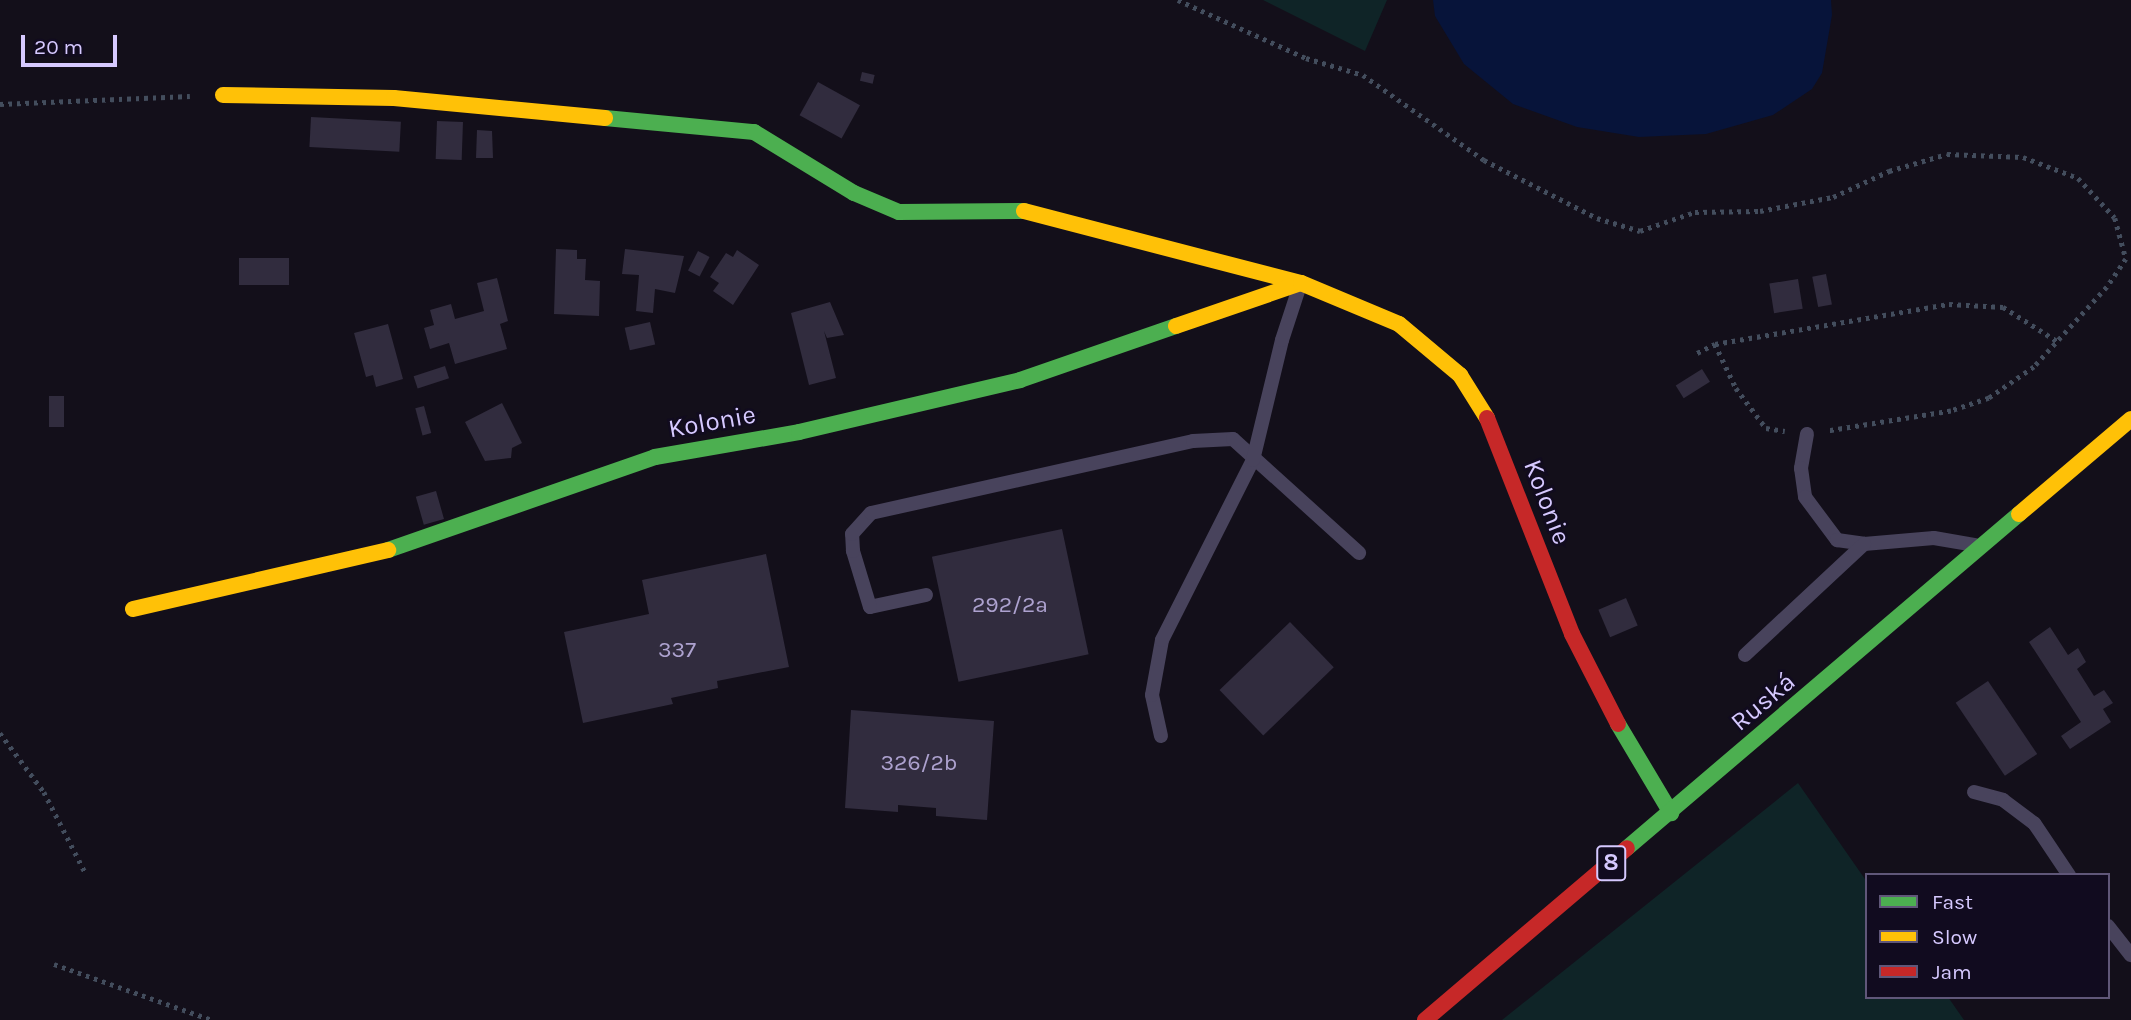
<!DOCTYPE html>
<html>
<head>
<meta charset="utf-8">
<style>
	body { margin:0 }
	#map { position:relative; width:2131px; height:1020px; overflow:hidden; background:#130f1a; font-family:Karla,sans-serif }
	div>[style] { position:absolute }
	.green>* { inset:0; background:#0f2427 }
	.water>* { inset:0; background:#07143a }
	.building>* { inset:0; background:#312c3e; transform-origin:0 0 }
	.path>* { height:4.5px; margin-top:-2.25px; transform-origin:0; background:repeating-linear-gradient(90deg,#434d5d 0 3.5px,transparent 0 8.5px) }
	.lane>* { height:14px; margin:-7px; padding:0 7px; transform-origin:7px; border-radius:7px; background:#48435c }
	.fast>* { height:16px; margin:-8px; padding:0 8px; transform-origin:8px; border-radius:8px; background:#4caf50 }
	.slow>* { height:16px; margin:-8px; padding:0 8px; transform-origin:8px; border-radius:8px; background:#ffc107 }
	.jam>* { height:16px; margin:-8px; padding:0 8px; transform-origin:8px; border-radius:8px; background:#c62828 }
	span { translate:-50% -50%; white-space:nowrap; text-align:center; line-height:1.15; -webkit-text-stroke:5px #110b1f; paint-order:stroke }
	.number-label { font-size:23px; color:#ada2cf }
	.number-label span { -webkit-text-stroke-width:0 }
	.shield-label span { padding:2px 5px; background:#110b1f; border:2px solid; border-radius:5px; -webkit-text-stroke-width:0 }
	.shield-label { font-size:24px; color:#d6c9ff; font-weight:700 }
	.street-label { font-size:26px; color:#d6c9ff }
	.legend { position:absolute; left:1865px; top:873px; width:245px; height:126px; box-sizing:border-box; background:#110b1f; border:2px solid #605779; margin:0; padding:9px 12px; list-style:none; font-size:21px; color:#d6c9ff }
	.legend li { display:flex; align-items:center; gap:14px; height:35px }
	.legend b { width:35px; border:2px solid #605779 }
	.scale { position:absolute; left:21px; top:35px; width:96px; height:32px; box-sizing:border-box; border:4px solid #d6c9ff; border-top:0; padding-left:9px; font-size:21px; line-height:24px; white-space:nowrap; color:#d6c9ff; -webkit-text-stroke:5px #110b1f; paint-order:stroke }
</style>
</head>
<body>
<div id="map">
	<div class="green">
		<i style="clip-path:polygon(1263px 0,1387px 0,1365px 51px)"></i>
		<i style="clip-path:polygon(1798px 783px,1867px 882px,1867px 997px,1948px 997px,1964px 1020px,1502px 1020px)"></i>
	</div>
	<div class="water">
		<i style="clip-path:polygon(1433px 0,1831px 0,1832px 15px,1822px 73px,1812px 89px,1773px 115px,1706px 134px,1639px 137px,1577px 127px,1513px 104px,1464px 64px,1435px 16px)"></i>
	</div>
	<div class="building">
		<i style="left:862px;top:72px;width:13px;height:9px;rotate:13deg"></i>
		<i style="left:818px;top:82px;width:48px;height:38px;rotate:29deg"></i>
		<i style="left:311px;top:117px;width:90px;height:30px;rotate:3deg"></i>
		<i style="left:437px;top:121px;width:26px;height:38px;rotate:2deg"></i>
		<i style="clip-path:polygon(477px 130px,492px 131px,493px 158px,476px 158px)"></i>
		<i style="clip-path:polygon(556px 249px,577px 250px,577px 259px,586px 259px,585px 280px,600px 281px,599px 316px,554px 314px)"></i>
		<i style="clip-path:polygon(625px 249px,684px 256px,675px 293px,655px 289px,653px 313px,636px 311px,639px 275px,622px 274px)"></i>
		<i style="clip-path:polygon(737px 250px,759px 265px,733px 305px,713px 291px,719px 283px,710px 277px,726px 253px,733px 257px)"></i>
		<i style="left:698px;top:251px;width:13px;height:22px;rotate:27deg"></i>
		<i style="left:239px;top:258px;width:50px;height:27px"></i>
		<i style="left:1826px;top:274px;width:31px;height:14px;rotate:79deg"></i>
		<i style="clip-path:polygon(497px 278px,508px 321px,500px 324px,507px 349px,455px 364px,449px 343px,430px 349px,424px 328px,434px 325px,430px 310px,451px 304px,455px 319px,484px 311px,477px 283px)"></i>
		<i style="left:1798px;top:279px;width:30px;height:29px;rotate:81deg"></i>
		<i style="clip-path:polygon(830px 302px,844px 335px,827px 338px,824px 331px,836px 378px,809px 385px,791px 313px)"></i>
		<i style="left:650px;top:322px;width:23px;height:26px;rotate:77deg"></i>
		<i style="clip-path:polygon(388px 324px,403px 379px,376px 387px,373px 375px,366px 377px,354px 333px)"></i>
		<i style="left:445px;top:366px;width:13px;height:33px;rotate:72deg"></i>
		<i style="left:1702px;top:369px;width:15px;height:31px;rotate:58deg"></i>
		<i style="left:49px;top:396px;width:15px;height:31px"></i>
		<i style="clip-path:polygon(502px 403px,522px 443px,512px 448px,511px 458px,485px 461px,465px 422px)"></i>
		<i style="left:424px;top:406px;width:28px;height:9px;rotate:75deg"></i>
		<i style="left:436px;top:491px;width:29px;height:21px;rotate:74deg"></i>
		<i style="left:1062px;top:529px;width:128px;height:133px;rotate:78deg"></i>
		<i style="clip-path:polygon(766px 554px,789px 667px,717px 681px,718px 688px,671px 698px,673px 704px,583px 723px,564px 632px,649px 614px,642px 580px)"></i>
		<i style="left:1626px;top:598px;width:30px;height:30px;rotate:67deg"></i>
		<i style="left:1290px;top:622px;width:63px;height:98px;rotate:46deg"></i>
		<i style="clip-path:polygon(2050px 627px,2068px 655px,2078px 648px,2086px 662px,2077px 669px,2094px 696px,2104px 690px,2113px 703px,2103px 709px,2111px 722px,2070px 749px,2061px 736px,2081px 722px,2029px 642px)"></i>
		<i style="left:1988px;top:681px;width:88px;height:39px;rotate:56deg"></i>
		<i style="clip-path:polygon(851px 710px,994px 721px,987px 820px,936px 816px,936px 808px,898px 805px,898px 812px,845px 808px)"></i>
	</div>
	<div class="path">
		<i style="left:1178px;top:0;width:141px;rotate:24.4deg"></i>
		<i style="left:1306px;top:58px;width:59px;rotate:16.6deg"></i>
		<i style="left:1363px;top:75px;width:148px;rotate:35.1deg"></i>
		<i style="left:1484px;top:160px;width:127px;rotate:27.2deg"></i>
		<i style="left:1597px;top:218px;width:45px;rotate:16.8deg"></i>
		<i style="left:1640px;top:231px;width:58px;rotate:-19.1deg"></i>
		<i style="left:1695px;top:212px;width:65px;rotate:-0.9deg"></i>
		<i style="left:1760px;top:211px;width:74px;rotate:-10.9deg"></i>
		<i style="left:1833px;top:197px;width:62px;rotate:-24.9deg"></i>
		<i style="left:1889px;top:171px;width:60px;rotate:-16.3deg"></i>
		<i style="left:1947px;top:154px;width:76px;rotate:2.3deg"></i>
		<i style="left:2023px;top:157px;width:59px;rotate:20.9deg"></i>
		<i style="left:2078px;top:178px;width:54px;rotate:47.2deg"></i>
		<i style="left:2115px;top:218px;width:42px;rotate:75deg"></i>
		<i style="left:2126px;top:259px;width:34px;rotate:124deg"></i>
		<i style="left:2107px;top:287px;width:108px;rotate:132.4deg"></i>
		<i style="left:2034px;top:367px;width:55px;rotate:145.4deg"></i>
		<i style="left:1989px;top:398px;width:40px;rotate:161.1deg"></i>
		<i style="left:1951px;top:411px;width:125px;rotate:170.8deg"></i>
		<i style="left:0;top:104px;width:190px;rotate:-2.4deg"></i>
		<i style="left:1715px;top:344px;width:49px;rotate:64.5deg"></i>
		<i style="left:1736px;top:388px;width:50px;rotate:53.1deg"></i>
		<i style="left:1766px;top:428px;width:19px;rotate:9deg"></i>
		<i style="left:1697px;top:353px;width:20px;rotate:-27deg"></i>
		<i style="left:1715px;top:344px;width:237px;rotate:-9.7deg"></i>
		<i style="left:1949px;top:304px;width:54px;rotate:3.2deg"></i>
		<i style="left:2003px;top:307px;width:64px;rotate:32.2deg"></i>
		<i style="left:0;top:733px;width:74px;rotate:53.3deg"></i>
		<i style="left:44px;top:792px;width:90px;rotate:62.9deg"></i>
		<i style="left:54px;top:964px;width:168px;rotate:19.5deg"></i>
	</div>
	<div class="lane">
		<i style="left:1807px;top:434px;width:35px;rotate:100deg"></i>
		<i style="left:1801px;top:468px;width:29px;rotate:82deg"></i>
		<i style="left:1805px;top:497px;width:54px;rotate:53.3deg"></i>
		<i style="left:1837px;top:540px;width:27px;rotate:8deg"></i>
		<i style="left:1864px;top:544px;width:70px;rotate:-4.9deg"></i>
		<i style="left:1934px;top:538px;width:42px;rotate:9.7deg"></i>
		<i style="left:926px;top:595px;width:57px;rotate:167.9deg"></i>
		<i style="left:870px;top:607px;width:59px;rotate:-106.9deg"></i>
		<i style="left:853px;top:551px;width:17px;rotate:-93deg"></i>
		<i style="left:852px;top:534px;width:28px;rotate:-48deg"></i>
		<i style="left:871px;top:513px;width:330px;rotate:-12.6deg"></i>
		<i style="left:1193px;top:441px;width:40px;rotate:-2.9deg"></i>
		<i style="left:1233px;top:439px;width:170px;rotate:42.1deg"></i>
		<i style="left:1745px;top:655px;width:163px;rotate:-43deg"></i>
		<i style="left:1161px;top:736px;width:42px;rotate:-102.4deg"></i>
		<i style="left:1152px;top:695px;width:56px;rotate:-79.7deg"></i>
		<i style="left:1162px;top:640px;width:202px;rotate:-63.2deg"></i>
		<i style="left:1253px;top:460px;width:123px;rotate:-76.4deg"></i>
		<i style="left:1282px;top:340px;width:52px;rotate:-71.9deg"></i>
		<i style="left:1974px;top:792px;width:30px;rotate:15deg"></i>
		<i style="left:2003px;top:800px;width:39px;rotate:37deg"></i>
		<i style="left:2034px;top:823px;width:63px;rotate:56.1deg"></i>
		<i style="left:2108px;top:926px;width:37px;rotate:52deg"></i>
	</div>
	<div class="fast">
		<i style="left:605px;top:118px;width:150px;rotate:5.4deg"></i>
		<i style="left:754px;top:132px;width:117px;rotate:31.4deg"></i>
		<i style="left:854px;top:193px;width:49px;rotate:22.9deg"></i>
		<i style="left:899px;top:212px;width:125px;rotate:-0.5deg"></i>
		<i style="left:388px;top:550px;width:283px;rotate:-19.2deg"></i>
		<i style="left:655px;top:457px;width:146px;rotate:-9.8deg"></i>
		<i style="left:799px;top:432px;width:227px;rotate:-13.2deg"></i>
		<i style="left:1020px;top:380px;width:165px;rotate:-19.1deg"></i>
		<i style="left:1618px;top:724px;width:104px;rotate:59.2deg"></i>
		<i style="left:1627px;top:848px;width:515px;rotate:-40.43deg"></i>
	</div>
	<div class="slow">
		<i style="left:223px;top:95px;width:171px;rotate:1deg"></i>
		<i style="left:394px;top:98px;width:212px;rotate:5.4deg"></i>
		<i style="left:1024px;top:211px;width:286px;rotate:14.6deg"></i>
		<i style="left:1176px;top:326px;width:132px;rotate:-19deg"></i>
		<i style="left:1301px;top:283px;width:106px;rotate:22.7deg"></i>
		<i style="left:1399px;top:324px;width:80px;rotate:39.9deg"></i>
		<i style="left:1460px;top:375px;width:51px;rotate:57.9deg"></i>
		<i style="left:2019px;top:514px;width:147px;rotate:-40.3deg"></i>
		<i style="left:133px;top:609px;width:262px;rotate:-13deg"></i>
	</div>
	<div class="jam">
		<i style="left:1487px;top:418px;width:232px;rotate:68.5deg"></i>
		<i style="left:1572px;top:634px;width:101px;rotate:62.9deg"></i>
		<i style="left:1425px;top:1020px;width:265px;rotate:-40.4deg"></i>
	</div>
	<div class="number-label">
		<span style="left:1010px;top:605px">292/2a</span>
		<span style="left:677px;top:650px">337</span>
		<span style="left:919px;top:763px">326/2b</span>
	</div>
	<div class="shield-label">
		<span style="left:1611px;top:863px">8</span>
	</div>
	<div class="street-label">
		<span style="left:712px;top:422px;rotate:-10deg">Kolonie</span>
		<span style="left:1547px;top:502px;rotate:69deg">Kolonie</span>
		<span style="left:1763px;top:702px;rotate:-40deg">Ruská</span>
	</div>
	<ul class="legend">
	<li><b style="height:9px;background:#4caf50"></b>Fast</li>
	<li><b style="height:9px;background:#ffc107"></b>Slow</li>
	<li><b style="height:9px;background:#c62828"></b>Jam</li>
	</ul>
	<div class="scale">20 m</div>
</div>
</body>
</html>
